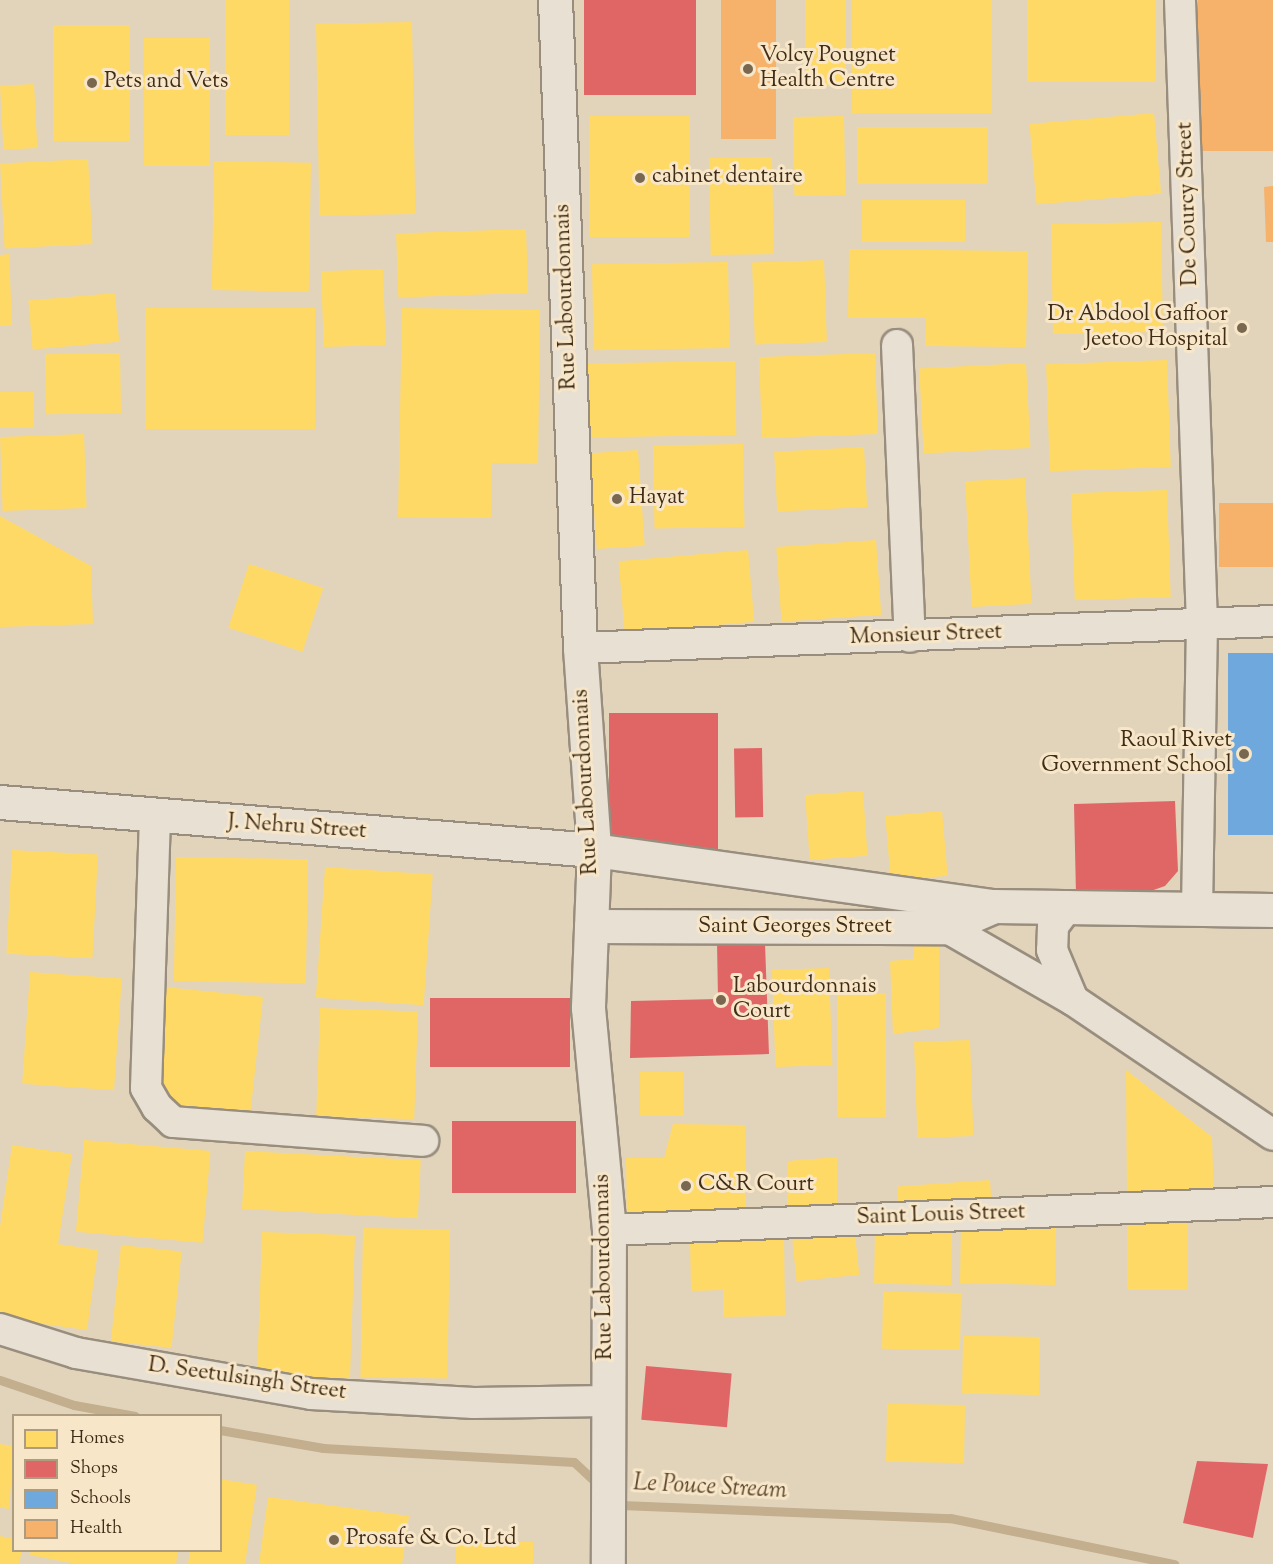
<!DOCTYPE html>
<html>
<head>
<meta charset="utf-8">
<style>
	body { margin:0 }
	#map { position:relative; width:1273px; height:1564px; overflow:hidden; background:#e2d4bb; font-family:"Sorts Mill Goudy",serif }
	div>[style] { position:absolute }
	.homes>* { inset:0; background:#ffd966; transform-origin:0 0 }
	.shops>* { inset:0; background:#e06666; transform-origin:0 0 }
	.schools>* { inset:0; background:#6fa8dc; transform-origin:0 0 }
	.health>* { inset:0; background:#f6b26b; transform-origin:0 0 }
	.stream>* { height:9px; margin:-4.5px; padding:0 4.5px; transform-origin:4.5px; border-radius:4.5px; background:#c3ae8d }
	.roads { filter:drop-shadow(2px 0 #998e7e) drop-shadow(-2px 0 #998e7e) drop-shadow(0 2px #998e7e) drop-shadow(0 -2px #998e7e) }
	.street>* { height:30px; margin:-15px; padding:0 15px; transform-origin:15px; border-radius:15px; background:#e7e0d3 }
	.secondary>* { height:33px; margin:-16.5px; padding:0 16.5px; transform-origin:16.5px; border-radius:16.5px; background:#e7e0d3 }
	.dots>* { width:16px; height:16px; translate:-50% -50%; box-sizing:border-box; border:3px solid #f7e6c8; border-radius:50% }
	span { translate:-50% -50%; white-space:nowrap; text-align:center; line-height:1.15; -webkit-text-stroke:6px #f7e6c8; paint-order:stroke }
	.poi-label { font-size:22px; color:#412c17 }
	.left { translate:0 -50%; text-align:left }
	.right { translate:-100% -50%; text-align:right }
	.street-label { font-size:22px; color:#412c17 }
	.water-label { font-size:24px; color:#5e4830; font-style:italic }
	.legend { position:absolute; left:12px; top:1414px; width:210px; height:138px; box-sizing:border-box; background:#f7e6c8; border:2px solid #ae9c81; margin:0; padding:8px 10px; list-style:none; font-size:18px; color:#412c17 }
	.legend li { display:flex; align-items:center; gap:12px; height:30px }
	.legend b { width:30px; border:2px solid #ae9c81 }
</style>
</head>
<body>
<div id="map">
	<div class="homes">
		<i style="left:225px;top:0;width:64px;height:135px"></i>
		<i style="left:805px;top:0;width:41px;height:85px"></i>
		<i style="left:852px;top:0;width:140px;height:113px"></i>
		<i style="left:1027px;top:0;width:129px;height:82px"></i>
		<i style="left:412px;top:22px;width:192px;height:96px;rotate:89deg"></i>
		<i style="left:130px;top:25px;width:116px;height:77px;rotate:90deg"></i>
		<i style="left:144px;top:38px;width:66px;height:128px"></i>
		<i style="left:34px;top:84px;width:64px;height:34px;rotate:87deg"></i>
		<i style="left:1154px;top:113px;width:81px;height:125px;rotate:85deg"></i>
		<i style="left:690px;top:116px;width:121px;height:101px;rotate:90deg"></i>
		<i style="left:844px;top:116px;width:79px;height:51px;rotate:89deg"></i>
		<i style="left:857px;top:127px;width:131px;height:57px"></i>
		<i style="left:772px;top:157px;width:97px;height:63px;rotate:89deg"></i>
		<i style="left:88px;top:159px;width:85px;height:88px;rotate:87deg"></i>
		<i style="left:214px;top:161px;width:97px;height:129px;rotate:1deg"></i>
		<i style="left:862px;top:200px;width:103px;height:42px"></i>
		<i style="left:1161px;top:222px;width:110px;height:110px;rotate:89deg"></i>
		<i style="left:526px;top:229px;width:64px;height:130px;rotate:88deg"></i>
		<i style="clip-path:polygon(849px 249px,1028px 251px,1026px 347px,925px 346px,926px 318px,848px 318px)"></i>
		<i style="clip-path:polygon(9px 254px,12px 325px,0 326px,0 255px)"></i>
		<i style="left:824px;top:260px;width:82px;height:72px;rotate:88deg"></i>
		<i style="left:728px;top:262px;width:86px;height:136px;rotate:89deg"></i>
		<i style="left:383px;top:269px;width:76px;height:62px;rotate:88deg"></i>
		<i style="left:115px;top:293px;width:49px;height:87px;rotate:85deg"></i>
		<i style="left:315px;top:308px;width:121px;height:170px;rotate:90deg"></i>
		<i style="clip-path:polygon(402px 308px,540px 310px,538px 464px,492px 463px,491px 518px,398px 517px)"></i>
		<i style="left:120px;top:353px;width:60px;height:75px;rotate:89deg"></i>
		<i style="left:875px;top:353px;width:81px;height:116px;rotate:88deg"></i>
		<i style="left:1167px;top:360px;width:107px;height:121px;rotate:88deg"></i>
		<i style="left:735px;top:361px;width:74px;height:148px;rotate:89deg"></i>
		<i style="left:1026px;top:363px;width:85px;height:107px;rotate:87deg"></i>
		<i style="left:34px;top:392px;width:36px;height:34px;rotate:90deg"></i>
		<i style="left:84px;top:434px;width:74px;height:84px;rotate:88deg"></i>
		<i style="left:743px;top:444px;width:83px;height:90px;rotate:89deg"></i>
		<i style="left:864px;top:447px;width:60px;height:90px;rotate:87deg"></i>
		<i style="left:638px;top:450px;width:96px;height:48px;rotate:86deg"></i>
		<i style="left:1025px;top:478px;width:126px;height:60px;rotate:87deg"></i>
		<i style="left:1167px;top:490px;width:107px;height:96px;rotate:88deg"></i>
		<i style="clip-path:polygon(0 516px,91px 566px,93px 624px,0 627px)"></i>
		<i style="left:876px;top:540px;width:75px;height:100px;rotate:86deg"></i>
		<i style="left:748px;top:550px;width:72px;height:130px;rotate:85deg"></i>
		<i style="left:249px;top:564px;width:78px;height:67px;rotate:18deg"></i>
		<i style="left:863px;top:791px;width:65px;height:58px;rotate:86deg"></i>
		<i style="left:942px;top:811px;width:65px;height:57px;rotate:85deg"></i>
		<i style="left:12px;top:850px;width:86px;height:104px;rotate:3deg"></i>
		<i style="left:176px;top:857px;width:132px;height:124px;rotate:1deg"></i>
		<i style="left:325px;top:867px;width:108px;height:131px;rotate:4deg"></i>
		<i style="clip-path:polygon(915px 942px,939px 942px,939px 1028px,893px 1034px,890px 961px,913px 959px)"></i>
		<i style="left:829px;top:968px;width:97px;height:57px;rotate:88deg"></i>
		<i style="left:30px;top:972px;width:92px;height:112px;rotate:4deg"></i>
		<i style="clip-path:polygon(165px 987px,263px 997px,250px 1116px,172px 1108px,156px 1070px)"></i>
		<i style="left:837px;top:993px;width:49px;height:124px"></i>
		<i style="left:320px;top:1008px;width:98px;height:108px;rotate:2deg"></i>
		<i style="left:970px;top:1040px;width:96px;height:56px;rotate:88deg"></i>
		<i style="clip-path:polygon(1126px 1070px,1212px 1137px,1214px 1202px,1127px 1200px)"></i>
		<i style="left:640px;top:1072px;width:44px;height:44px"></i>
		<i style="clip-path:polygon(673px 1124px,745px 1125px,746px 1214px,627px 1220px,626px 1158px,664px 1158px)"></i>
		<i style="left:84px;top:1140px;width:127px;height:92px;rotate:5deg"></i>
		<i style="clip-path:polygon(12px 1145px,72px 1154px,58px 1244px,98px 1250px,87px 1330px,0 1318px,0 1227px)"></i>
		<i style="left:245px;top:1151px;width:176px;height:58px;rotate:3deg"></i>
		<i style="clip-path:polygon(837px 1157px,837px 1213px,787px 1217px,788px 1161px)"></i>
		<i style="left:990px;top:1180px;width:26px;height:93px;rotate:86deg"></i>
		<i style="left:1188px;top:1220px;width:70px;height:61px;rotate:90deg"></i>
		<i style="left:1056px;top:1227px;width:58px;height:95px;rotate:91deg"></i>
		<i style="left:363px;top:1228px;width:87px;height:149px;rotate:1deg"></i>
		<i style="left:952px;top:1228px;width:57px;height:77px;rotate:91deg"></i>
		<i style="left:262px;top:1232px;width:93px;height:143px;rotate:2deg"></i>
		<i style="left:855px;top:1234px;width:41px;height:63px;rotate:84deg"></i>
		<i style="clip-path:polygon(784px 1239px,785px 1316px,723px 1317px,723px 1290px,691px 1291px,690px 1240px)"></i>
		<i style="left:121px;top:1245px;width:61px;height:97px;rotate:6deg"></i>
		<i style="left:961px;top:1293px;width:57px;height:78px;rotate:91deg"></i>
		<i style="left:1040px;top:1337px;width:58px;height:77px;rotate:91deg"></i>
		<i style="left:965px;top:1405px;width:58px;height:78px;rotate:91deg"></i>
		<i style="clip-path:polygon(0 1444px,14px 1446px,9px 1509px,0 1507px)"></i>
		<i style="clip-path:polygon(220px 1479px,257px 1485px,245px 1564px,188px 1564px,190px 1550px,220px 1550px)"></i>
		<i style="clip-path:polygon(268px 1497px,409px 1516px,402px 1564px,259px 1564px)"></i>
		<i style="clip-path:polygon(0 1536px,14px 1539px,14px 1550px,22px 1550px,19px 1564px,0 1564px)"></i>
		<i style="left:533px;top:1542px;width:22px;height:77px;rotate:90deg"></i>
		<i style="clip-path:polygon(31px 1550px,178px 1550px,176px 1564px,77px 1564px,30px 1555px)"></i>
	</div>
	<div class="shops">
		<i style="left:584px;top:0;width:112px;height:95px"></i>
		<i style="left:718px;top:713px;width:138px;height:109px;rotate:90deg"></i>
		<i style="left:762px;top:748px;width:69px;height:28px;rotate:89deg"></i>
		<i style="clip-path:polygon(1175px 801px,1178px 871px,1165px 886px,1145px 893px,1076px 895px,1074px 804px)"></i>
		<i style="clip-path:polygon(717px 943px,765px 943px,769px 1054px,630px 1058px,631px 1001px,718px 999px)"></i>
		<i style="left:570px;top:998px;width:69px;height:140px;rotate:90deg"></i>
		<i style="left:576px;top:1121px;width:72px;height:124px;rotate:90deg"></i>
		<i style="left:646px;top:1366px;width:86px;height:54px;rotate:5deg"></i>
		<i style="clip-path:polygon(1197px 1461px,1268px 1464px,1253px 1538px,1183px 1523px)"></i>
	</div>
	<div class="schools">
		<i style="left:1228px;top:653px;width:45px;height:182px"></i>
	</div>
	<div class="health">
		<i style="left:721px;top:0;width:55px;height:139px"></i>
		<i style="left:1198px;top:0;width:75px;height:151px"></i>
		<i style="clip-path:polygon(1273px 186px,1273px 242px,1266px 242px,1264px 187px)"></i>
		<i style="left:1273px;top:503px;width:64px;height:54px;rotate:90deg"></i>
	</div>
	<div class="stream">
		<i style="left:0;top:1380px;width:78px;rotate:18.7deg"></i>
		<i style="left:74px;top:1405px;width:62px;rotate:10.2deg"></i>
		<i style="left:220px;top:1430px;width:105px;rotate:9.9deg"></i>
		<i style="left:323px;top:1448px;width:251px;rotate:3.2deg"></i>
		<i style="left:574px;top:1462px;width:35px;rotate:43deg"></i>
		<i style="left:615px;top:1499px;width:8px;rotate:45deg"></i>
		<i style="left:621px;top:1505px;width:329px;rotate:2.3deg"></i>
		<i style="left:950px;top:1518px;width:229px;rotate:11.6deg"></i>
	</div>
	<div class="roads">
		<div class="street">
			<i style="left:1180px;top:0;width:623px;rotate:87.98deg"></i>
			<i style="left:1202px;top:623px;width:286px;rotate:91deg"></i>
			<i style="left:897px;top:345px;width:292px;rotate:87.5deg"></i>
			<i style="left:580px;top:648px;width:694px;rotate:-2.23deg"></i>
			<i style="left:155px;top:817px;width:271px;rotate:91.9deg"></i>
			<i style="left:146px;top:1088px;width:22px;rotate:60deg"></i>
			<i style="left:157px;top:1107px;width:22px;rotate:43deg"></i>
			<i style="left:173px;top:1122px;width:251px;rotate:4.3deg"></i>
			<i style="left:1068px;top:906px;width:25px;rotate:127deg"></i>
			<i style="left:1053px;top:926px;width:24px;rotate:92deg"></i>
			<i style="left:1052px;top:950px;width:54px;rotate:67.2deg"></i>
			<i style="left:946px;top:927px;width:146px;rotate:29.9deg"></i>
			<i style="left:1073px;top:1000px;width:241px;rotate:34deg"></i>
			<i style="left:609px;top:1230px;width:665px;rotate:-2.41deg"></i>
			<i style="left:0;top:1329px;width:80px;rotate:17.5deg"></i>
			<i style="left:76px;top:1353px;width:239px;rotate:9.9deg"></i>
			<i style="left:311px;top:1394px;width:163px;rotate:3.2deg"></i>
			<i style="left:474px;top:1403px;width:133px;rotate:-0.9deg"></i>
		</div>
		<div class="secondary">
			<i style="left:555px;top:0;width:648px;rotate:87.79deg"></i>
			<i style="left:580px;top:648px;width:202px;rotate:86deg"></i>
			<i style="left:594px;top:850px;width:158px;rotate:92.2deg"></i>
			<i style="left:588px;top:1008px;width:223px;rotate:84.6deg"></i>
			<i style="left:609px;top:1230px;width:334px;rotate:90.2deg"></i>
			<i style="left:0;top:802px;width:596px;rotate:4.62deg"></i>
			<i style="left:594px;top:850px;width:404px;rotate:8deg"></i>
			<i style="left:994px;top:906px;width:279px;rotate:0.8deg"></i>
			<i style="left:591px;top:926px;width:355px;rotate:0.2deg"></i>
			<i style="left:946px;top:927px;width:52px;rotate:-23.6deg"></i>
		</div>
	</div>
	<div class="dots">
		<i style="left:748px;top:69px;background:#796750"></i>
		<i style="left:92px;top:83px;background:#796750"></i>
		<i style="left:640px;top:178px;background:#796750"></i>
		<i style="left:1242px;top:328px;background:#796750"></i>
		<i style="left:617px;top:499px;background:#796750"></i>
		<i style="left:1244px;top:754px;background:#796750"></i>
		<i style="left:721px;top:1000px;background:#796750"></i>
		<i style="left:686px;top:1186px;background:#796750"></i>
		<i style="left:334px;top:1540px;background:#796750"></i>
	</div>
	<div class="poi-label">
		<span class="left" style="left:760px;top:69px">Volcy Pougnet<br>Health Centre</span>
		<span class="left" style="left:104px;top:83px">Pets and Vets</span>
		<span class="left" style="left:652px;top:178px">cabinet dentaire</span>
		<span class="right" style="left:1228px;top:328px">Dr Abdool Gaffoor<br>Jeetoo Hospital</span>
		<span class="left" style="left:629px;top:499px">Hayat</span>
		<span class="right" style="left:1232px;top:754px">Raoul Rivet<br>Government School</span>
		<span class="left" style="left:733px;top:1000px">Labourdonnais<br>Court</span>
		<span class="left" style="left:698px;top:1186px">C&amp;R Court</span>
		<span class="left" style="left:346px;top:1540px">Prosafe &amp; Co. Ltd</span>
	</div>
	<div class="street-label">
		<span style="left:1189px;top:204px;rotate:-92deg">De Courcy Street</span>
		<span style="left:567px;top:297px;rotate:-92deg">Rue Labourdonnais</span>
		<span style="left:926px;top:636px;rotate:-2deg">Monsieur Street</span>
		<span style="left:587px;top:782px;rotate:-93deg">Rue Labourdonnais</span>
		<span style="left:297px;top:828px;rotate:4deg">J. Nehru Street</span>
		<span style="left:795px;top:928px">Saint Georges Street</span>
		<span style="left:941px;top:1216px;rotate:-2deg">Saint Louis Street</span>
		<span style="left:605px;top:1267px;rotate:-91deg">Rue Labourdonnais</span>
		<span style="left:247px;top:1380px;rotate:8deg">D. Seetulsingh Street</span>
	</div>
	<div class="water-label">
		<span style="left:710px;top:1488px;rotate:3deg">Le Pouce Stream</span>
	</div>
	<ul class="legend">
	<li><b style="height:16px;background:#ffd966"></b>Homes</li>
	<li><b style="height:16px;background:#e06666"></b>Shops</li>
	<li><b style="height:16px;background:#6fa8dc"></b>Schools</li>
	<li><b style="height:16px;background:#f6b26b"></b>Health</li>
	</ul>
</div>
</body>
</html>
